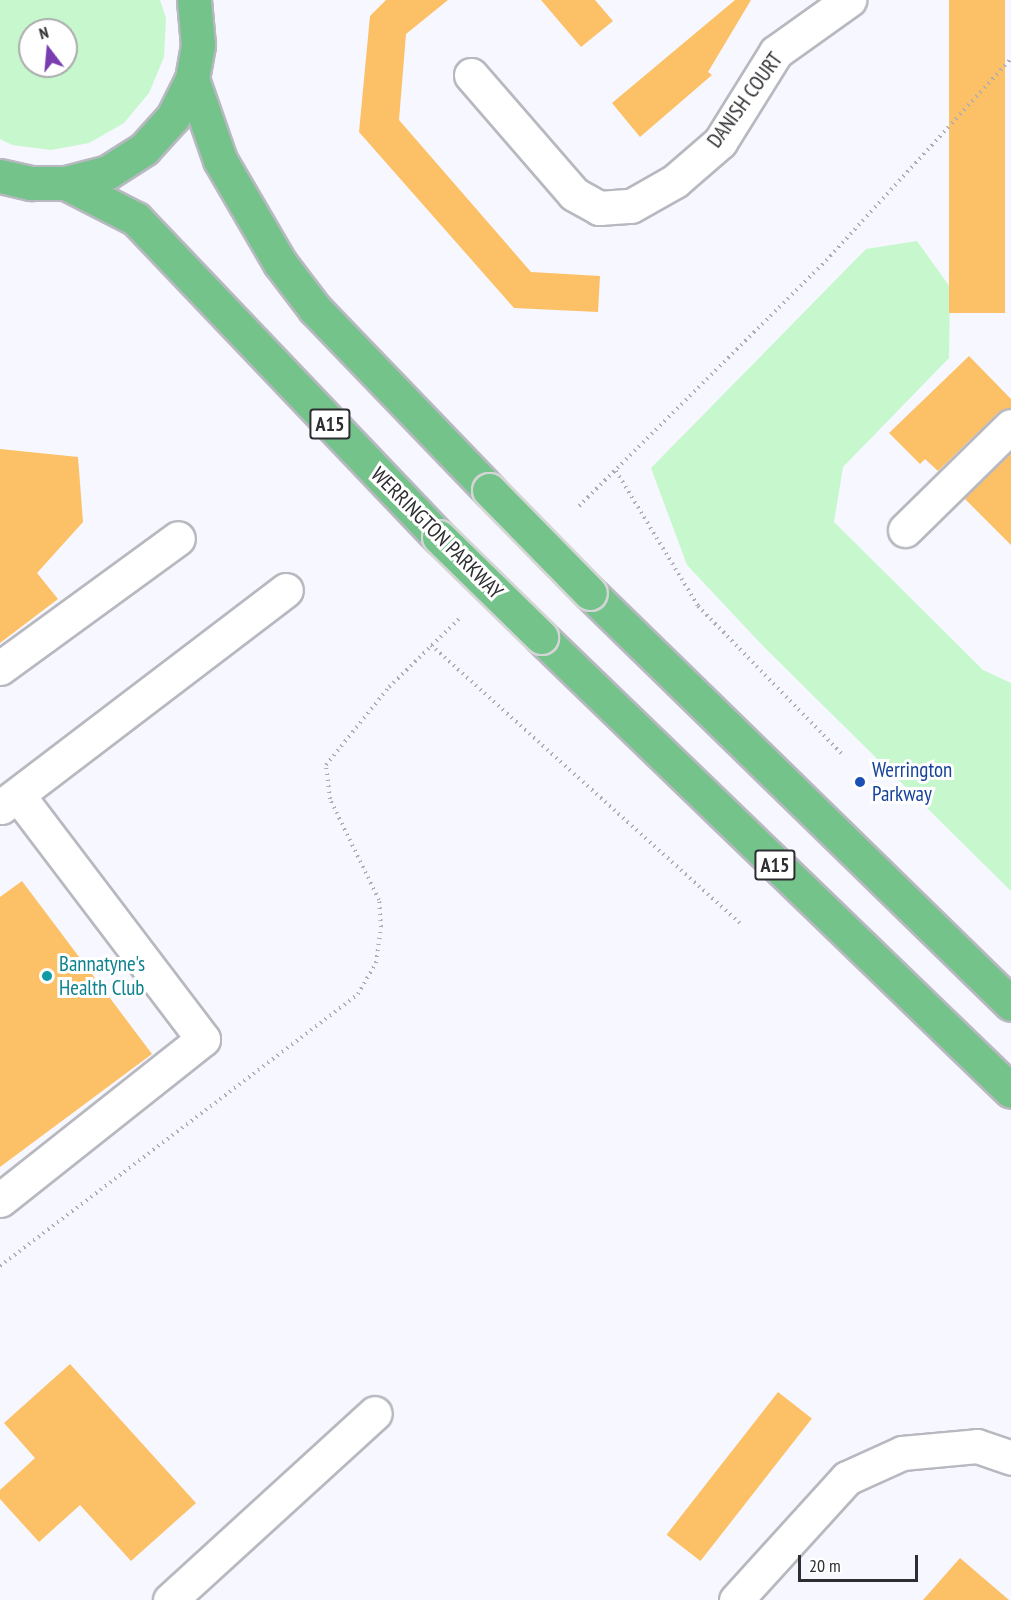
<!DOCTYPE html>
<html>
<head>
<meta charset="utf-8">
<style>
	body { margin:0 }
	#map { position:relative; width:1011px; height:1600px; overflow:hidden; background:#f6f7ff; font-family:"PT Sans Narrow",sans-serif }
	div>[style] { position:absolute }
	.green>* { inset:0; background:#c7f7cc }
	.building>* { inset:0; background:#fcc066; transform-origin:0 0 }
	.path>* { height:4px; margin-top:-2px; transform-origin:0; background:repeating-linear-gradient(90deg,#adaeb5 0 1.5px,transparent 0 6px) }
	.roads { filter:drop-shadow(2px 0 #b8b9c0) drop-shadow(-2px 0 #b8b9c0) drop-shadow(0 2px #b8b9c0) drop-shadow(0 -2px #b8b9c0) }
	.minor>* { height:33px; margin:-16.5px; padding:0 16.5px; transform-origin:16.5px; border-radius:16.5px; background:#fff }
	.highway>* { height:33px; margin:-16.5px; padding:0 16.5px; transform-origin:16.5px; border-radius:16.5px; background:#74c38a }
	.bridges { filter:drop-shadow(2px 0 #d5d5d6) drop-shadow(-2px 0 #d5d5d6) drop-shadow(0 2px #d5d5d6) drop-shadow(0 -2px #d5d5d6) }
	.highway-bridge>* { height:33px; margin:-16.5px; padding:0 16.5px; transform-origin:16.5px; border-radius:16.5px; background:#74c38a }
	.dots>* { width:16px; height:16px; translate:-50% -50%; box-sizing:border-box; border:3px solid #fff; border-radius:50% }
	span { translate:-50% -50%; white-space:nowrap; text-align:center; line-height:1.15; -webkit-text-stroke:6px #fff; paint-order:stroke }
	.shield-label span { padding:2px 4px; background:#fff; border:2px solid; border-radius:4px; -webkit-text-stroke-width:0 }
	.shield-label { font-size:20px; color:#2d2e31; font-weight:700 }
	.street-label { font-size:21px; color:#2d2e31 }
	.transit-label { font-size:21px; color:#164399 }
	.left { translate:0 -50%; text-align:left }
	.culture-label { font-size:21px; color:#0d838f }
	.north { position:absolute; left:18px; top:18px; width:60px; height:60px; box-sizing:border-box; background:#fff; border:2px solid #ababad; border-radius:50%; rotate:344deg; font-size:16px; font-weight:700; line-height:24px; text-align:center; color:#2d2e31 }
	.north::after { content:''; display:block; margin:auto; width:21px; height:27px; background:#793cb1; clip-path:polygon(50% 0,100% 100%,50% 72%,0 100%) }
	.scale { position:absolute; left:798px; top:1555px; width:120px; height:27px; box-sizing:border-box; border:3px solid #2d2e31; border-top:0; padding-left:8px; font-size:18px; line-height:21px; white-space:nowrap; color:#2d2e31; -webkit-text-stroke:4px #fff; paint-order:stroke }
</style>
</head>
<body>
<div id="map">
	<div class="green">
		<i style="clip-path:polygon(evenodd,0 0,160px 0,166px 18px,164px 57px,149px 93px,124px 123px,89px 143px,51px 150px,12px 145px,0 139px,0 0,30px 30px,66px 30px,66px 66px,30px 66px,30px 30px)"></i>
		<i style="clip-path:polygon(917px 241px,950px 287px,949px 358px,843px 467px,834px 522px,983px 670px,1011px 683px,1011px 891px,765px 648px,687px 565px,651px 468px,866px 249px)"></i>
	</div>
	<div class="building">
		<i style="clip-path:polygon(386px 0,448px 0,406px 34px,399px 120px,531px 272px,600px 276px,598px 312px,514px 308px,359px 132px,370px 16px)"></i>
		<i style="clip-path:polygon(541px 0,595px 0,613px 21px,581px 47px)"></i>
		<i style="clip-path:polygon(735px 0,751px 0,708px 72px,712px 75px,640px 137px,612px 103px)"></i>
		<i style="left:949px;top:0;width:56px;height:313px"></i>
		<i style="clip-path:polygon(969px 356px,1011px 399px,1011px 408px,998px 413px,938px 471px,925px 459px,920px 464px,889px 433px)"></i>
		<i style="clip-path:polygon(0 449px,78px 457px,83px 522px,37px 573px,58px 599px,0 643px)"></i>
		<i style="clip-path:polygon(1011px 452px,1011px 545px,964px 498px)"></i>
		<i style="clip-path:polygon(22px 881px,152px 1054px,0 1167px,0 897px)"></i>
		<i style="clip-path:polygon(70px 1364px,196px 1503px,131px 1561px,80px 1505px,39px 1542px,0 1499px,0 1490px,35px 1458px,4px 1423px)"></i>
		<i style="left:778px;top:1392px;width:43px;height:181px;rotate:38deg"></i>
		<i style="clip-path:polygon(960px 1558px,1009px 1600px,923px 1600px)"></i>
	</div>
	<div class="path">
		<i style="left:616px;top:471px;width:158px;rotate:58.7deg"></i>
		<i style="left:698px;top:606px;width:206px;rotate:45.8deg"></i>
		<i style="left:579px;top:506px;width:342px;rotate:-44.8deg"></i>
		<i style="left:822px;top:265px;width:280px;rotate:-47.5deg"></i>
		<i style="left:431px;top:645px;width:416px;rotate:42deg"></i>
		<i style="left:0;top:1266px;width:450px;rotate:-37.2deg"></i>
		<i style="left:358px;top:994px;width:36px;rotate:-60deg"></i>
		<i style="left:376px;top:963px;width:36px;rotate:-82deg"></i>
		<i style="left:381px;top:927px;width:27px;rotate:-94deg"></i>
		<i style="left:379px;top:900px;width:112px;rotate:-115.9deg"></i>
		<i style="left:330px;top:799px;width:34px;rotate:-97deg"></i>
		<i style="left:326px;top:765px;width:100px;rotate:-51.1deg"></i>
		<i style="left:389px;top:687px;width:100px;rotate:-44.2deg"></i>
	</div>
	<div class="roads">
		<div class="minor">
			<i style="left:471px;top:75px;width:157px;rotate:49.1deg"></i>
			<i style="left:574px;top:194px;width:29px;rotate:29deg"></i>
			<i style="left:599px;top:208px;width:32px;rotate:-4deg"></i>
			<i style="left:631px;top:206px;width:51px;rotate:-29.6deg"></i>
			<i style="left:675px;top:181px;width:60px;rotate:-40.9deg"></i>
			<i style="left:720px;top:142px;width:106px;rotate:-58.1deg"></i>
			<i style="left:776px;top:52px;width:90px;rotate:-35.5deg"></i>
			<i style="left:905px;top:530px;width:148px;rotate:-44.5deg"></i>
			<i style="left:0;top:668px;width:220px;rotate:-36.1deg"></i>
			<i style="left:1px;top:807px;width:358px;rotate:-37.3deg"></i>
			<i style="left:0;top:1200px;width:259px;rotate:-38.4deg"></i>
			<i style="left:203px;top:1039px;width:306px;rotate:-127.2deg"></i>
			<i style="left:170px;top:1600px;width:277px;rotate:-42.4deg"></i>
			<i style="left:736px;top:1600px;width:165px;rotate:-47.7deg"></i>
			<i style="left:847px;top:1478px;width:60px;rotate:-24.4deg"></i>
			<i style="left:902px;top:1453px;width:75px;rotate:-5.3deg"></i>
			<i style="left:977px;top:1446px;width:36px;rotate:19deg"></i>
		</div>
		<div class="highway">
			<i style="left:192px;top:79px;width:86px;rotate:70.9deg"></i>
			<i style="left:220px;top:160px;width:119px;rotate:59.8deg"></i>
			<i style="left:280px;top:263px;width:58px;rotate:52.7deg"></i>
			<i style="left:315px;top:309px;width:251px;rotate:46.1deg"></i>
			<i style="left:0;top:176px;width:32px;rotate:13deg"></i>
			<i style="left:31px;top:183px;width:35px"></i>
			<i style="left:66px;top:183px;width:43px;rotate:-14.7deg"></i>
			<i style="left:108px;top:172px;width:43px;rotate:-32.6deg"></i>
			<i style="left:144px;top:149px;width:43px;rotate:-47.8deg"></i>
			<i style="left:173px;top:117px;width:42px;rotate:-63.4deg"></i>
			<i style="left:192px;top:79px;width:35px;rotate:-80deg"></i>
			<i style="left:198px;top:45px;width:45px;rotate:-95.1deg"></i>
			<i style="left:66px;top:183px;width:79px;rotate:27.2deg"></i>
			<i style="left:136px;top:219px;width:439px;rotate:46.4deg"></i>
			<i style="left:590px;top:593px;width:588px;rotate:44.31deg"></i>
			<i style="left:541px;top:637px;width:653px;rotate:44.01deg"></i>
		</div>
	</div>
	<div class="bridges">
		<div class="highway-bridge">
			<i style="left:489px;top:490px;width:144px;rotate:45.6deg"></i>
			<i style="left:439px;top:537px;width:143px;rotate:44.4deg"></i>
		</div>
	</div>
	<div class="dots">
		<i style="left:860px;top:782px;background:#1a4fb4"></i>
		<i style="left:47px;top:976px;background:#0f9aa8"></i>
	</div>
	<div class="shield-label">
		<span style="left:330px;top:424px">A15</span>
		<span style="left:775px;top:865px">A15</span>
	</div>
	<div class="street-label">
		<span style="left:745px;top:100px;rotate:-54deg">DANISH COURT</span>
		<span style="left:437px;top:533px;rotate:45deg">WERRINGTON PARKWAY</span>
	</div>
	<div class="transit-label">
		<span class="left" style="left:872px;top:782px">Werrington<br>Parkway</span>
	</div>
	<div class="culture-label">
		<span class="left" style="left:59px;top:976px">Bannatyne's<br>Health Club</span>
	</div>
	<div class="north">N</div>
	<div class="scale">20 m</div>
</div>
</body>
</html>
